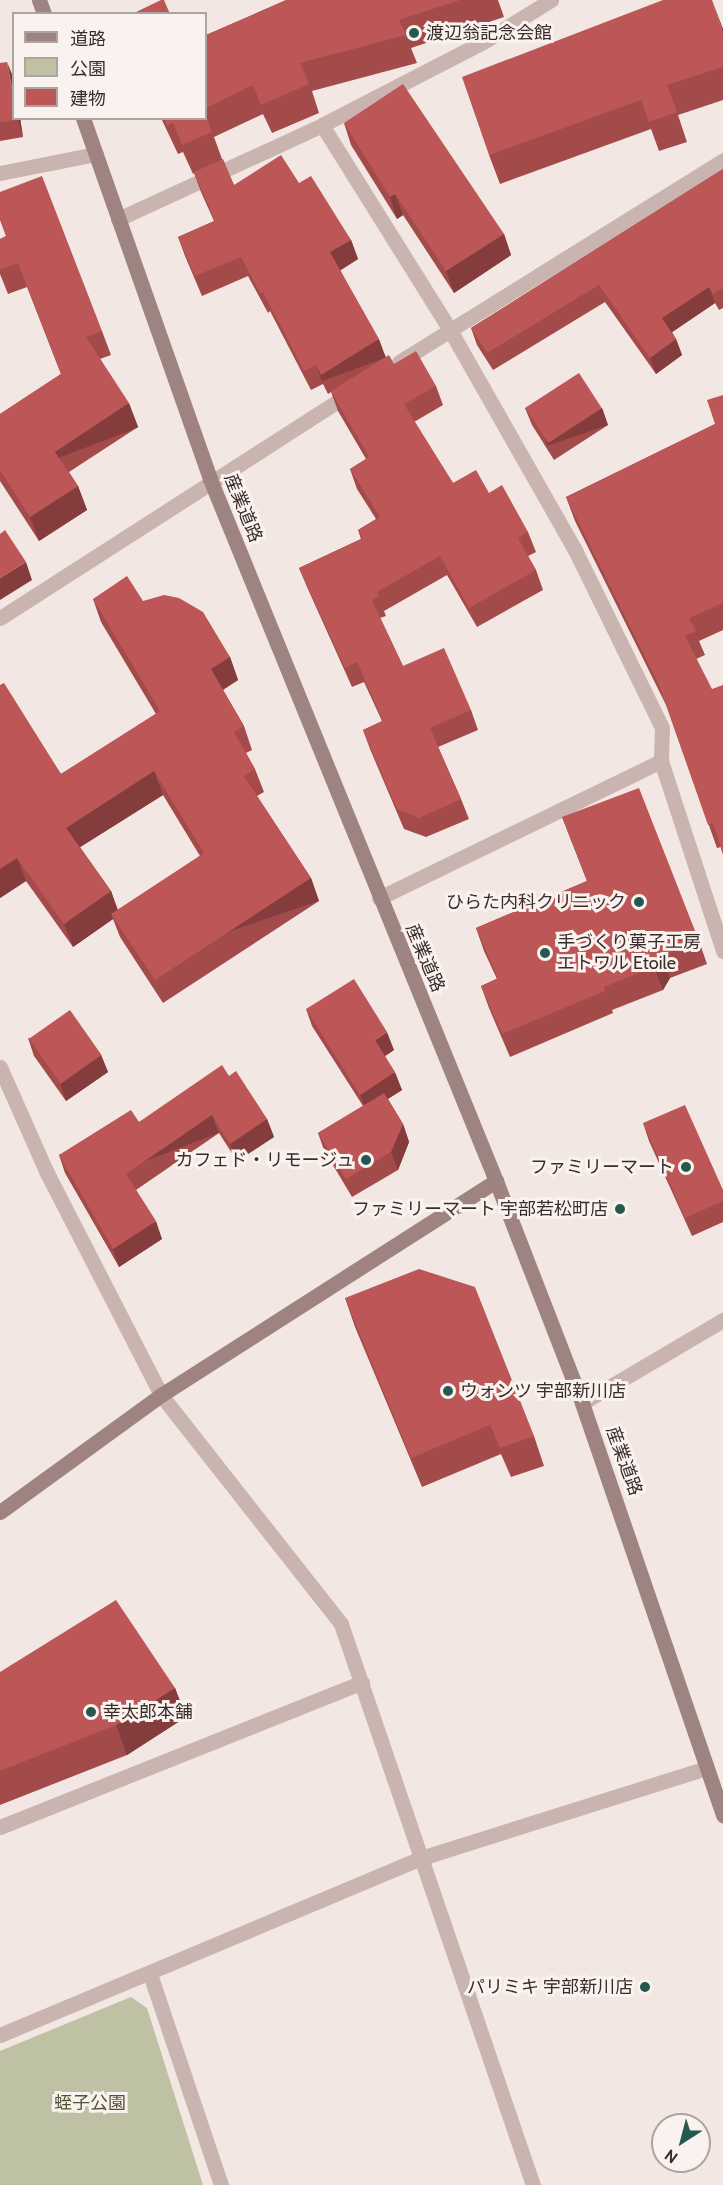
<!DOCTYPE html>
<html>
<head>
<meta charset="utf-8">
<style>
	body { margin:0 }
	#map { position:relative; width:723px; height:2185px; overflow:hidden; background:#f2e7e3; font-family:Cabin,"Noto Sans JP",sans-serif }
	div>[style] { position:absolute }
	.green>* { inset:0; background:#bec1a3 }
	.street>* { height:15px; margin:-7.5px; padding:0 7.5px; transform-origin:7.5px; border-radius:7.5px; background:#cab4af }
	.secondary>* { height:15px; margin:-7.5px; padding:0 7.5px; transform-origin:7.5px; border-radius:7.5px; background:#9e8380 }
	.wall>* { inset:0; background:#a34a4b }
	.shaded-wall>* { inset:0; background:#843c3d; transform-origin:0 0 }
	.building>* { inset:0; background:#bd5657; transform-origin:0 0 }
	.dots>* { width:16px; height:16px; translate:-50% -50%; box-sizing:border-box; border:3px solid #faf2ef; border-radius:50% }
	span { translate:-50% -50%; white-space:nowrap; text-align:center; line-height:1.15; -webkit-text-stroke:6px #faf2ef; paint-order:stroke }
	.poi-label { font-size:18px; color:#392d2c }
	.left { translate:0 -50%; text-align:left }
	.right { translate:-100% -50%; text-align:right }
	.street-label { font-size:18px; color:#392d2c }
	.park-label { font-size:18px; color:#525632 }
	.legend { position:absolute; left:12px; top:12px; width:195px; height:108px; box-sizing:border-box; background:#faf2ef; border:2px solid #ada3a1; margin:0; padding:8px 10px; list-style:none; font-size:18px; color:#392d2c }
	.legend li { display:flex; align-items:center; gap:12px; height:30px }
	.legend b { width:30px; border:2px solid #ada3a1 }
	.north { position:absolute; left:651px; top:2113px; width:60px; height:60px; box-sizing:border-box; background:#faf2ef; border:2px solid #ada3a1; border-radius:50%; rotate:216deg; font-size:16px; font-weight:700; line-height:24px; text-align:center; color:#392d2c }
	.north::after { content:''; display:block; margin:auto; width:21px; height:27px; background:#25584f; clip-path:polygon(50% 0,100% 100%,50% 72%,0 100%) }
</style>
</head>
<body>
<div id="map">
	<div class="green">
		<i style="clip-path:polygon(131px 1997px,147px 2008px,203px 2185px,0 2185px,0 2051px)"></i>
	</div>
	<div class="street">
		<i style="left:322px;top:125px;width:242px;rotate:58deg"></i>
		<i style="left:450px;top:330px;width:251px;rotate:60.4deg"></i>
		<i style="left:574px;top:548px;width:200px;rotate:63.9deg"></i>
		<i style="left:662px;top:728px;width:33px;rotate:92deg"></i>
		<i style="left:661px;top:761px;width:200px;rotate:71.9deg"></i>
		<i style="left:0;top:173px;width:98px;rotate:-11.2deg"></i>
		<i style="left:118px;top:219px;width:225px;rotate:-24.7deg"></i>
		<i style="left:322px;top:125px;width:181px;rotate:-27.3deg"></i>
		<i style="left:483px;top:42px;width:80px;rotate:-31.7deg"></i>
		<i style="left:399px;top:362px;width:382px;rotate:-31.9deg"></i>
		<i style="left:0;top:618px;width:416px;rotate:-32.7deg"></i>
		<i style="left:379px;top:898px;width:314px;rotate:-25.9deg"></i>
		<i style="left:0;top:1067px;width:114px;rotate:66.1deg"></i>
		<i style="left:46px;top:1171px;width:252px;rotate:62.8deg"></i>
		<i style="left:161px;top:1395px;width:291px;rotate:51.8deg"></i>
		<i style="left:341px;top:1624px;width:593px;rotate:71.11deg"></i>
		<i style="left:582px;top:1403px;width:164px;rotate:-30.5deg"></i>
		<i style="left:0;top:1827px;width:390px;rotate:-21.8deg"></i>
		<i style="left:150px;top:1974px;width:223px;rotate:71.4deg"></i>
		<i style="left:0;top:2035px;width:457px;rotate:-22.8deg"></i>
		<i style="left:421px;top:1858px;width:299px;rotate:-17.5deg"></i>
	</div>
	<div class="secondary">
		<i style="left:39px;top:0;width:15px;rotate:70deg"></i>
		<i style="left:83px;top:118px;width:383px;rotate:70.6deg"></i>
		<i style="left:210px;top:479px;width:758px;rotate:67.83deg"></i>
		<i style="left:496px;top:1181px;width:238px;rotate:68.8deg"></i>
		<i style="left:582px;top:1403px;width:436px;rotate:71.1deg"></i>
		<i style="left:0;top:1512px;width:199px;rotate:-36deg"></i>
		<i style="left:161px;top:1395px;width:398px;rotate:-32.6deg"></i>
	</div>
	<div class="wall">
		<i style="clip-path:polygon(286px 0,498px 0,504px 17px,411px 48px,417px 63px,312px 91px,319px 113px,272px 133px,263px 114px,214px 137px,222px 159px,234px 185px,299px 183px,351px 240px,358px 259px,340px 270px,386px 357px,394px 364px,436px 386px,443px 405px,414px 422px,453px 483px,489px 493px,528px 532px,536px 552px,528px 556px,536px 570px,543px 590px,477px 627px,447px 575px,384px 611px,386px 616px,380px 618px,403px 666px,471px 710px,478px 730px,438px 747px,461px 799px,469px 819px,426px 837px,404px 829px,370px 749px,363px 730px,382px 721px,364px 682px,352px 687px,307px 587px,299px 568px,361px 539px,358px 530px,376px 519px,357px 489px,350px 469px,366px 459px,338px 411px,331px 392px,328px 394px,323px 384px,311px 390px,270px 311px,268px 313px,248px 276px,202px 296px,185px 256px,178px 237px,214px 221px,201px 192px,194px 173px,193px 174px,183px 152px,178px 154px,161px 118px,206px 118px,206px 35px)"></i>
		<i style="clip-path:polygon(723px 29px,723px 100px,678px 115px,687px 142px,659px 151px,651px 129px,500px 184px,489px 155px)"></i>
		<i style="clip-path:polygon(0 63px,20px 118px,23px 137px,0 141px)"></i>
		<i style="clip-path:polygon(344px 123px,504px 234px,511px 255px,454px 293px,403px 215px,397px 219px,351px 145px)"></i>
		<i style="clip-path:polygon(723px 169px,723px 308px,719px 310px,715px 303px,672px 332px,676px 339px,682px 355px,656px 374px,605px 302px,493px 370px,477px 345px,471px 328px)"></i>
		<i style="clip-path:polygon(0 192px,102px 331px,111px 355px,100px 359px,138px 427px,69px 472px,78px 486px,87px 510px,39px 541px,0 481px,0 414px,61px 374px,27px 287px,8px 294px,0 274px,0 239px,6px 236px,0 220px)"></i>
		<i style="clip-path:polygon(723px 395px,723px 630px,699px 641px,705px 655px,696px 659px,721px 847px,717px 848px,667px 707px,575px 521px,566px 497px,715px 424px)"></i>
		<i style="clip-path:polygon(525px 408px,602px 408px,608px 425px,554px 460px,532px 425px)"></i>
		<i style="clip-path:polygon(evenodd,93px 599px,143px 601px,230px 657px,238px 680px,223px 690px,244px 726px,252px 750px,246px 753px,255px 769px,264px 792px,257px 796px,311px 878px,319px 901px,163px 1003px,120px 937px,113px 919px,73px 947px,26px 881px,0 898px,0 685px,61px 774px,156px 714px,101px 622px,93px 599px,163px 795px,200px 856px,118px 910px,111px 891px,80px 847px,163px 795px)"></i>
		<i style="clip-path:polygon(562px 817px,699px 941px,707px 964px,670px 978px,663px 990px,612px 1010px,613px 1013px,510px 1057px,489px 1008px,481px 986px,497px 979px,484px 951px,476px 928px,587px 881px)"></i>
		<i style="clip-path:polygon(306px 1009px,394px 1050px,385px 1056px,402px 1090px,388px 1099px,403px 1124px,409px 1142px,398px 1170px,352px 1197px,324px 1150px,318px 1133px,363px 1106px,312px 1026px)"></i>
		<i style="clip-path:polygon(28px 1038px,101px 1055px,108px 1072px,66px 1101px,34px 1056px)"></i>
		<i style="clip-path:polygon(229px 1076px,267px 1119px,274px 1137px,237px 1161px,219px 1133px,136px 1190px,162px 1239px,119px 1267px,65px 1173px,59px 1155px,139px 1122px)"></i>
		<i style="clip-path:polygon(643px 1123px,723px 1190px,723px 1222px,692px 1236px,649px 1141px)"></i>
		<i style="clip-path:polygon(345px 1298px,534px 1436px,544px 1466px,511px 1477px,501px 1454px,422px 1487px,355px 1327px)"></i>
		<i style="clip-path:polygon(0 1672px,175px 1688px,186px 1717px,127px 1755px,0 1805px)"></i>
	</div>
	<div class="shaded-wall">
		<i style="clip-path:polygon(712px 0,723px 29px,723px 33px)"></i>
		<i style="clip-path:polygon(7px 62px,14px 79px,14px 99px)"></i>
		<i style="clip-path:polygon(17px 118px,20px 118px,23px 137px)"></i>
		<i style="clip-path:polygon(395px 194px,403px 215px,397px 219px,390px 197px)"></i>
		<i style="clip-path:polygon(504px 234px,511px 255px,454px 293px,446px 271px)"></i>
		<i style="clip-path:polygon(351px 240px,358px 259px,338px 272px,330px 252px)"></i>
		<i style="clip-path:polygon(709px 287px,715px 303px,668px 335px,662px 318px)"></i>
		<i style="left:379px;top:339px;width:20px;height:68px;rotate:70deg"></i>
		<i style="clip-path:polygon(676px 339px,682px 355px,656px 374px,650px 358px)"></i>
		<i style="left:129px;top:403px;width:26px;height:89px;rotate:69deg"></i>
		<i style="left:602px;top:408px;width:18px;height:64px;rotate:71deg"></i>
		<i style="clip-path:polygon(78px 486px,87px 510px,39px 541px,30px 517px)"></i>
		<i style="clip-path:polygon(26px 562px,32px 580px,0 600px,0 578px)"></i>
		<i style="clip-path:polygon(230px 657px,238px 680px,219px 692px,211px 669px)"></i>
		<i style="clip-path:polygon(154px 771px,163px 795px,74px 851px,66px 828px)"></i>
		<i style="clip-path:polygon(17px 858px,26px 881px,0 898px,0 869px)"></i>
		<i style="left:311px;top:878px;width:24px;height:186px;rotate:71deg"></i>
		<i style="clip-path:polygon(111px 891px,119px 915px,111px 914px,113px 919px,73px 947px,64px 924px)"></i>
		<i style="clip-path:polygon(662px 955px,670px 978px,663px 990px,654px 967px)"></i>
		<i style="clip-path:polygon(387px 1032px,394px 1050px,382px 1058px,375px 1040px)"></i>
		<i style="clip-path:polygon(101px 1055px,108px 1072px,66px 1101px,60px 1084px)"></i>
		<i style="clip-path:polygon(395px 1072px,402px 1090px,367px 1112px,360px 1095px)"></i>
		<i style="left:212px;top:1115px;width:19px;height:104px;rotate:69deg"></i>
		<i style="clip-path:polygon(267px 1119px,274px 1137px,237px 1161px,230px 1144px)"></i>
		<i style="clip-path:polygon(403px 1124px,409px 1142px,398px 1170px,391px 1152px)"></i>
		<i style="clip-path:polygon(156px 1221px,162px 1239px,119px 1267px,113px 1249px)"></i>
		<i style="clip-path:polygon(175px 1688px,186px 1717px,127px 1755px,116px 1725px)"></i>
	</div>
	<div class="building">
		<i style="clip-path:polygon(161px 0,164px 0,170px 14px,132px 14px)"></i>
		<i style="clip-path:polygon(287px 0,460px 0,399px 20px,406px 35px,300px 63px,309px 84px,261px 105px,253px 85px,206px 108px,206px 35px)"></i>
		<i style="clip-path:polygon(663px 0,712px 0,723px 33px,723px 67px,667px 85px,677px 112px,649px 122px,641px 100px,489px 155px,462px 77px)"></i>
		<i style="clip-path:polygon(7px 62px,14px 99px,14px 118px,17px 118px,17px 120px,0 122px,0 63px)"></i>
		<i style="clip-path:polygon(403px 84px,504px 234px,446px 271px,395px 194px,390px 197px,344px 123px)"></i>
		<i style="clip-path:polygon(206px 116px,212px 132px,182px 145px,173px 123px,167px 126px,164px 118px,206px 118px)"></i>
		<i style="clip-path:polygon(281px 155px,299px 183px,311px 176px,351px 240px,330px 252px,379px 339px,321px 375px,316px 365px,304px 371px,263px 292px,260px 293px,241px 257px,195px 276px,178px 237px,215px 221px,194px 172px,223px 159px,234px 185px)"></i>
		<i style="clip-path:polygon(723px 169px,723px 288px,713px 294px,709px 287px,662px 318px,676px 339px,650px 358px,599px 285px,487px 353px,471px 328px)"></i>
		<i style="clip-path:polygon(42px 176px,102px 331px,86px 337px,129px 403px,55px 452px,78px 486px,30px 517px,0 470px,0 414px,61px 374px,18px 263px,0 270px,0 239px,7px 236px,0 219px,0 192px)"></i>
		<i style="clip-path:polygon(416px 351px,436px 386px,404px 404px,453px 483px,476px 470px,489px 493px,502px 485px,528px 532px,518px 538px,536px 570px,469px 608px,440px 556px,377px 592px,379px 596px,372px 600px,403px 666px,444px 648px,471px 710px,430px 728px,461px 799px,419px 818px,397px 809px,363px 730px,383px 721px,357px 662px,345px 668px,299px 568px,363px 538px,358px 530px,380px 517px,350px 469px,369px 457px,331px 391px,389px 355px,394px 364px)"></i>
		<i style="left:579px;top:373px;width:42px;height:64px;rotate:57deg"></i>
		<i style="clip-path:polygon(723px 395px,723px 603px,689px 618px,696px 631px,685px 636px,712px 689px,723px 685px,723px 855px,713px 823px,708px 825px,659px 685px,566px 497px,715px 424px,707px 400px)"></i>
		<i style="clip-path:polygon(5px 530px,26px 562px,0 578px,0 534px)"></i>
		<i style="clip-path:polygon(127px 576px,143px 601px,164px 595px,179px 598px,203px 612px,230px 657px,211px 669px,244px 726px,234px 732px,255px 769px,244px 776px,311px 878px,155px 980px,111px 914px,204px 853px,154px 771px,66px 828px,111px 891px,64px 924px,17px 858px,0 869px,0 685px,4px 683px,61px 774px,160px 711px,93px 599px)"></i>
		<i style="clip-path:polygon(639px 788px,699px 941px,662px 955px,654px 967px,604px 987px,605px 991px,502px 1034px,481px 986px,498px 978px,476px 928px,587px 881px,562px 817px)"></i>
		<i style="clip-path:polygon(354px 979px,387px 1032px,375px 1040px,395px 1072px,360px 1095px,306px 1009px)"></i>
		<i style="left:70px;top:1010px;width:55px;height:50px;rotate:55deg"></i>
		<i style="clip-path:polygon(222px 1065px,229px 1076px,236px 1071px,267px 1119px,230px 1144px,212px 1115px,126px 1174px,156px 1221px,113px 1249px,59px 1155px,131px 1110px,139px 1122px)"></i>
		<i style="clip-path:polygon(384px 1093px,403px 1124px,391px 1152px,346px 1179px,318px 1133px)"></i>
		<i style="clip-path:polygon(685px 1105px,723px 1190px,723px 1201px,685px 1218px,643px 1123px)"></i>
		<i style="clip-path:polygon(419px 1269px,475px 1287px,534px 1436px,500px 1448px,490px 1425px,411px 1458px,345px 1298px)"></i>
		<i style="clip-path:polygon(116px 1600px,175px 1688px,116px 1725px,0 1771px,0 1672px)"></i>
	</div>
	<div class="dots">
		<i style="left:414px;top:33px;background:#25584f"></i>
		<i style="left:639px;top:902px;background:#25584f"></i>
		<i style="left:545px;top:953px;background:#25584f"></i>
		<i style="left:366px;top:1160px;background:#25584f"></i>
		<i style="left:686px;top:1167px;background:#25584f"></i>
		<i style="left:620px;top:1209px;background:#25584f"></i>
		<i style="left:448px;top:1391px;background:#25584f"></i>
		<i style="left:91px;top:1712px;background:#25584f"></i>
		<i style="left:645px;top:1987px;background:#25584f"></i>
	</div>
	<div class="poi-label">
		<span class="left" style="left:426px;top:33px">渡辺翁記念会館</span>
		<span class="right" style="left:626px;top:902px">ひらた内科クリニック</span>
		<span class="left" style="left:557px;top:953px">手づくり菓子工房<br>エトワル Etoile</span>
		<span class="right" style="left:354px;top:1160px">カフェド・リモージュ</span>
		<span class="right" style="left:674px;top:1167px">ファミリーマート</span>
		<span class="right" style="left:608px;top:1209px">ファミリーマート 宇部若松町店</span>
		<span class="left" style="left:460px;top:1391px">ウォンツ 宇部新川店</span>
		<span class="left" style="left:103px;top:1712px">幸太郎本舗</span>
		<span class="right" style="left:633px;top:1987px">パリミキ 宇部新川店</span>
	</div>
	<div class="street-label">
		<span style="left:243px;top:508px;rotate:68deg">産業道路</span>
		<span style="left:425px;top:958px;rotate:67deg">産業道路</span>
		<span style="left:624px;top:1461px;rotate:70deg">産業道路</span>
	</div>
	<div class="park-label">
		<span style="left:90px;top:2103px">蛭子公園</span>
	</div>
	<ul class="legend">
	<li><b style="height:8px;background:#9e8380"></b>道路</li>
	<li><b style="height:16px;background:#bec1a3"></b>公園</li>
	<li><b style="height:16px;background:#bd5657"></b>建物</li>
	</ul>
	<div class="north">N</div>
</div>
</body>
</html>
